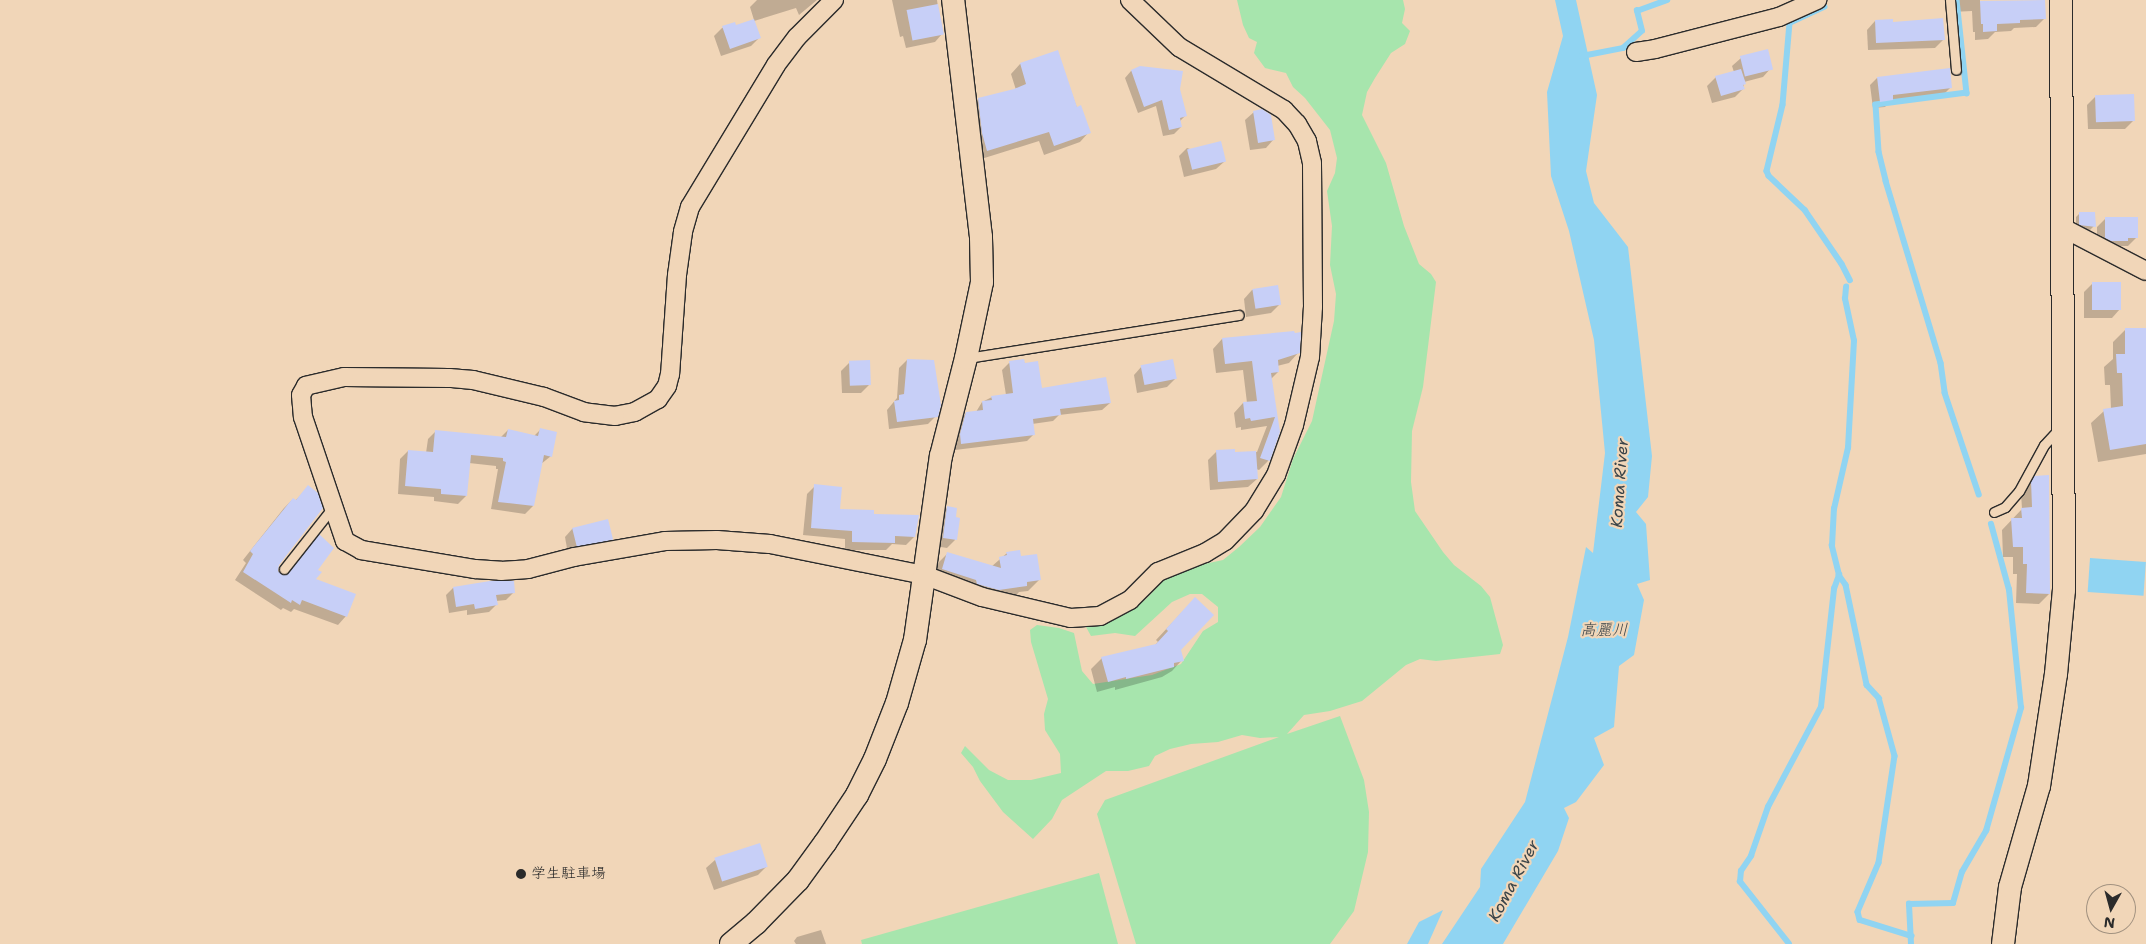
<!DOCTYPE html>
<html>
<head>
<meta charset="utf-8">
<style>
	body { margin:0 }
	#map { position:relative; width:2146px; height:944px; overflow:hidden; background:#f1d6b8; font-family:"Shantell Sans","Klee One",sans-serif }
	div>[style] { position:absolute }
	.green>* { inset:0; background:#a7e5ad }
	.water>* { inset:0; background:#90d4f2; transform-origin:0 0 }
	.shadow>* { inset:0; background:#0003 }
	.stream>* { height:5.5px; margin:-2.75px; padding:0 2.75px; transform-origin:2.75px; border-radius:2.75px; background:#90d4f2 }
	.building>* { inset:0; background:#c7cff7; transform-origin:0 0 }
	.roads { filter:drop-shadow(1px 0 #2b2b2b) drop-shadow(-1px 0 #2b2b2b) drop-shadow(0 1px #2b2b2b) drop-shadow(0 -1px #2b2b2b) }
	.service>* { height:9px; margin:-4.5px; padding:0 4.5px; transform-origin:4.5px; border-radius:4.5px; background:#f1d6b8 }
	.minor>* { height:18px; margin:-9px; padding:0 9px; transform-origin:9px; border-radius:9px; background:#f1d6b8 }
	.tertiary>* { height:22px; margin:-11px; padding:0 11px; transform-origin:11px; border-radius:11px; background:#f1d6b8 }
	.dots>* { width:14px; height:14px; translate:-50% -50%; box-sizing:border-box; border:2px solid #f1d6b8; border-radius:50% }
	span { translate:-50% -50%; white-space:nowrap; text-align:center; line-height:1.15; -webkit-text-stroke:4.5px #f1d6b8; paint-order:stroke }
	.poi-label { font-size:15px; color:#2b2b2b }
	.left { translate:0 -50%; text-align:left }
	.water-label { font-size:16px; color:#3a4449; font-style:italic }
	.north { position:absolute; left:2086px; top:884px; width:50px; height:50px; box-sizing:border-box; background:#f1d6b8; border:1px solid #a29280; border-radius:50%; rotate:187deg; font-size:14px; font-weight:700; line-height:20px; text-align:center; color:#2b2b2b }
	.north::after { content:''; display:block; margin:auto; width:18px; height:22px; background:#2b2b2b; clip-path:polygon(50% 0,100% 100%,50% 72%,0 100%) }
</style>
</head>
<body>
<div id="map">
	<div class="green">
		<i style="clip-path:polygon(1237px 0,1403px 0,1405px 9px,1402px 23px,1410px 31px,1405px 44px,1391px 53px,1375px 78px,1367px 92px,1362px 115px,1386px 163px,1404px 226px,1419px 264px,1431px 274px,1436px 282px,1423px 387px,1412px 431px,1411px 482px,1415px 511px,1443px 552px,1454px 565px,1481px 586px,1490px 597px,1503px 645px,1500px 654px,1436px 661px,1420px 659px,1406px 665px,1362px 701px,1330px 711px,1304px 715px,1287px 734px,1340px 716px,1364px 780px,1369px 812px,1368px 852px,1354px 911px,1330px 944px,1136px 944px,1097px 814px,1105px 800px,1279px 737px,1260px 738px,1242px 735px,1218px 742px,1191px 744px,1170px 749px,1155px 756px,1149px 766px,1128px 771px,1106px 771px,1062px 800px,1052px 819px,1033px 839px,1003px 812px,980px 781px,973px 767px,961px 753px,965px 746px,989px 770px,1008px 780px,1031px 780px,1061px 773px,1060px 754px,1045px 730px,1044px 714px,1048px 699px,1031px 642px,1030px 630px,1037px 625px,1059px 628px,1074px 633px,1082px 671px,1093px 684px,1152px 675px,1181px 664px,1203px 631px,1218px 622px,1218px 607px,1202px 594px,1190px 594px,1172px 602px,1135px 636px,1115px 633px,1091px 636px,1086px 627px,1105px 624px,1129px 612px,1146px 599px,1166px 578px,1204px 564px,1223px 560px,1239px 547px,1260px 527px,1281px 497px,1293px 459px,1312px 421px,1334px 321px,1336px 294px,1330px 265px,1332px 226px,1327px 191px,1335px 173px,1337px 158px,1330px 130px,1305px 98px,1293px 87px,1286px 73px,1265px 68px,1254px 53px,1257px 42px,1249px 38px,1243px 25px)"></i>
		<i style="clip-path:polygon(1099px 873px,1118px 944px,862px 944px,861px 940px)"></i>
	</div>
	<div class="water">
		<i style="clip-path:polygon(1555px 0,1576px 0,1597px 95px,1586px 171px,1594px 203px,1628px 247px,1652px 456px,1648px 497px,1636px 512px,1646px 524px,1650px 580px,1637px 584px,1644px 600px,1634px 655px,1619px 666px,1614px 727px,1594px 738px,1604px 765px,1576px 802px,1564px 808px,1569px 818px,1558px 851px,1503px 944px,1442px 944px,1480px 887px,1481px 869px,1525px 802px,1568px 637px,1586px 547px,1593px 553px,1605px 453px,1594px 340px,1569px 231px,1551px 176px,1547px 92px,1563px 36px)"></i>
		<i style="left:2090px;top:558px;width:56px;height:34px;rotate:4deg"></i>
		<i style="clip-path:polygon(1443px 910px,1428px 944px,1407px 944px,1419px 922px)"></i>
	</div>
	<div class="shadow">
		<i style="clip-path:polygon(757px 0,817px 0,799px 15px,796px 8px,754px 21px,760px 37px,751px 46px,721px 56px,714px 36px,722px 28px,734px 24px,735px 27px,754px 20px,750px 7px)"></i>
		<i style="clip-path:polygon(892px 0,937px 0,942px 34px,935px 42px,906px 48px,903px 36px,900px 37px)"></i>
		<i style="clip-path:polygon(1952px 0,1980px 0,1980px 2px,2044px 19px,2036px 27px,2014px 28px,2011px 31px,1995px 32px,1988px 39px,1975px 40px,1975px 32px,1973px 32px,1972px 11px,1952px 12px)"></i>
		<i style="clip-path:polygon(1875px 21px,1892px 23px,1943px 40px,1935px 48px,1868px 50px,1867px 30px)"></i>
		<i style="clip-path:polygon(1057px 52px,1077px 108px,1089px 132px,1080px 142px,1044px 155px,1039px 141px,978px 160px,969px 109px,978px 99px,1016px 90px,1011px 74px,1020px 64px)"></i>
		<i style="clip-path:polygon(1741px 58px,1771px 68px,1763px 77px,1744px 82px,1743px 89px,1735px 97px,1712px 103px,1707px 86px,1716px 77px,1734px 72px,1732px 66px)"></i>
		<i style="clip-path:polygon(1140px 68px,1179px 89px,1185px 116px,1180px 121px,1181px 127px,1174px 134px,1163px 136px,1156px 106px,1138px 113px,1125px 78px,1131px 71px)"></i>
		<i style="clip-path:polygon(1877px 78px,1951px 87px,1944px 94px,1890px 101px,1885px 107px,1873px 108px,1870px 85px)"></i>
		<i style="clip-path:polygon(2095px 97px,2134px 120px,2125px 129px,2088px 129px,2087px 105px)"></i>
		<i style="clip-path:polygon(1254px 112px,1274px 139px,1266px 148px,1250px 150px,1245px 120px)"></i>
		<i style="clip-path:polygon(1187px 148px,1225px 161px,1216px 169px,1184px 177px,1179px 156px)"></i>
		<i style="clip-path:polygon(2080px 213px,2094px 226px,2090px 230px,2076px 228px,2076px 217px)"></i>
		<i style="clip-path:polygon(2106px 218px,2136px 238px,2128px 246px,2121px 246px,2118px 249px,2097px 246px,2097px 227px)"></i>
		<i style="clip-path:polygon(2092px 284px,2120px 309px,2112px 318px,2084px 318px,2084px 292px)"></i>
		<i style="clip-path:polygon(1277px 286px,1280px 304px,1271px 313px,1246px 317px,1244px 299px,1252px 290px)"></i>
		<i style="clip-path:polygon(2126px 329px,2146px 329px,2146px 454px,2098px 462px,2091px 423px,2104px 411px,2111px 409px,2110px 385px,2105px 385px,2104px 367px,2113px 359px,2113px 342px)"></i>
		<i style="clip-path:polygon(1222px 339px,1298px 353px,1289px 363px,1277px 366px,1278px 372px,1270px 380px,1279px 432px,1268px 461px,1259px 470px,1256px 469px,1257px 479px,1248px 487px,1210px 490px,1208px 460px,1217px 451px,1234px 454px,1257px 452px,1267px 426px,1241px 430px,1241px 427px,1236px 428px,1234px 413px,1243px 403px,1247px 403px,1243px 370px,1216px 373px,1213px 349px)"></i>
		<i style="clip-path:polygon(907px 360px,936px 416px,928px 424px,889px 429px,887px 410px,897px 398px,899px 368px)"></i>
		<i style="clip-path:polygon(1023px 360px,1041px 390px,1110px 403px,1102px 410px,1059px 415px,1053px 421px,1032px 424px,1034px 434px,1027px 441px,955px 450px,954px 442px,959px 420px,966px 413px,976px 412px,982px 402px,992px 397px,1006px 395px,1002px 370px,1009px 363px)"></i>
		<i style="clip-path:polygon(850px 362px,870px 384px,861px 393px,842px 393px,841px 371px)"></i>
		<i style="clip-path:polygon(1142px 366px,1176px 378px,1167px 387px,1137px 393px,1134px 375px)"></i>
		<i style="clip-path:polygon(508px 430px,534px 436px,540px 430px,551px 456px,541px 464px,533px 506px,525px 514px,491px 509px,498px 469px,496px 469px,496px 466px,469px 463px,466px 496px,458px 504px,434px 501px,434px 497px,398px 494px,400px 459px,408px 451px,426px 453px,428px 439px,436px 431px,500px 438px)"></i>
		<i style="clip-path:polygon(2035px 477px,2049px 594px,2039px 604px,2016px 603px,2017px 574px,2013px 574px,2013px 557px,2003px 557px,2002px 530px,2022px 509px,2021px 493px)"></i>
		<i style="clip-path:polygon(815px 486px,839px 511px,873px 515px,914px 537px,906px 545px,892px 544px,886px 550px,845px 550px,845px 539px,803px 535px,807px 494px)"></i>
		<i style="clip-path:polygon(308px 487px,278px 565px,277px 572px,282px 576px,287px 575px,311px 544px,317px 570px,314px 580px,346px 616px,338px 625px,294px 609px,291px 612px,283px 608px,281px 610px,235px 580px,246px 563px,243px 560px,284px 508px,293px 499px,295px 501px)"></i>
		<i style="clip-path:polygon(948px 507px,955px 540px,947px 548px,935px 546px,939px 516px)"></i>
		<i style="clip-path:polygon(573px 528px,611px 539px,603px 547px,568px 554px,565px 537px)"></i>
		<i style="clip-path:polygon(948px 553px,991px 567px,1007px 553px,1020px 557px,1040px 579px,1028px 591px,1019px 592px,1014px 598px,931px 581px,936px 565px)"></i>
		<i style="clip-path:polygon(453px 588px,513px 593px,506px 600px,496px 601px,496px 605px,489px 612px,467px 615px,467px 610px,449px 613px,446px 595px)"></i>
		<i style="clip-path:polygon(1184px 610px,1180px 650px,1182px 660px,1172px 671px,1162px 677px,1115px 690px,1115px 687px,1097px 692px,1091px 669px,1102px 658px,1155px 645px,1158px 642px,1156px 640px)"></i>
		<i style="clip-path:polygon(715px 860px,766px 867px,758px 875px,714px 890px,706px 868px)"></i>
		<i style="clip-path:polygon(821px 930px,826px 944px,796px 944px,794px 941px,797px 937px)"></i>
	</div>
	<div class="stream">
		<i style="left:1957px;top:0;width:94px;rotate:83.9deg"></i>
		<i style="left:1967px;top:93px;width:92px;rotate:172.5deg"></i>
		<i style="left:1876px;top:105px;width:47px;rotate:86.3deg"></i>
		<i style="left:1879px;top:152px;width:30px;rotate:76deg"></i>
		<i style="left:1886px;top:181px;width:190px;rotate:73.2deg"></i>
		<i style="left:1941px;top:363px;width:30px;rotate:82deg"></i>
		<i style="left:1945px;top:393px;width:107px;rotate:71.4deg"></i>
		<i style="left:1825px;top:7px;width:38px;rotate:155deg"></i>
		<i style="left:1790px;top:23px;width:82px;rotate:94.9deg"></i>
		<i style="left:1783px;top:105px;width:68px;rotate:103.6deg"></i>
		<i style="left:1767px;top:171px;width:5px;rotate:68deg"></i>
		<i style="left:1769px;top:176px;width:50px;rotate:43.4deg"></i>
		<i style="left:1805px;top:210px;width:65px;rotate:55.6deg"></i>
		<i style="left:1842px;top:264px;width:18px;rotate:63deg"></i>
		<i style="left:1582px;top:56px;width:42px;rotate:-11deg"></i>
		<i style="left:1623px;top:48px;width:25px;rotate:-42deg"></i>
		<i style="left:1642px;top:31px;width:21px;rotate:-104deg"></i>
		<i style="left:1637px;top:11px;width:32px;rotate:-20deg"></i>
		<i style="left:1839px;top:575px;width:12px;rotate:55deg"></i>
		<i style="left:1846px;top:585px;width:102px;rotate:78.1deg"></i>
		<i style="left:1867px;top:685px;width:18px;rotate:47deg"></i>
		<i style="left:1879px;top:698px;width:60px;rotate:74.6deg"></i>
		<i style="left:1895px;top:756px;width:108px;rotate:98.5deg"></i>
		<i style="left:1879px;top:863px;width:53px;rotate:113.2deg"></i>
		<i style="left:1858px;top:912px;width:8px;rotate:76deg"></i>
		<i style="left:1860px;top:920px;width:54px;rotate:17.1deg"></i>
		<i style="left:1789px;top:944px;width:79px;rotate:-128.3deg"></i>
		<i style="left:1740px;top:882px;width:11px;rotate:-85deg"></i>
		<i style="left:1741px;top:871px;width:18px;rotate:-56deg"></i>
		<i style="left:1751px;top:856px;width:52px;rotate:-70.9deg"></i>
		<i style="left:1768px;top:807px;width:113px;rotate:-62.1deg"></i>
		<i style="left:1821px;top:707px;width:119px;rotate:-83.7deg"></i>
		<i style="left:1834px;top:589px;width:15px;rotate:-70deg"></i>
		<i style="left:1839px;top:575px;width:30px;rotate:-104deg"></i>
		<i style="left:1832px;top:546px;width:37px;rotate:-87deg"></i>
		<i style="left:1834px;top:509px;width:63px;rotate:-77.1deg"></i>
		<i style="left:1848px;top:448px;width:107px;rotate:-86.8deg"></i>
		<i style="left:1854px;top:341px;width:43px;rotate:-102.1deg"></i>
		<i style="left:1845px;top:299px;width:12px;rotate:-85deg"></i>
		<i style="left:1911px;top:944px;width:40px;rotate:-92.9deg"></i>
		<i style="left:1909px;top:904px;width:44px;rotate:-1.3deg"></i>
		<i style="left:1953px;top:903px;width:32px;rotate:-74deg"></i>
		<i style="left:1962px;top:872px;width:48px;rotate:-59.7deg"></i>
		<i style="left:1986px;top:831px;width:128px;rotate:-74.1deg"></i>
		<i style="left:2021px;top:708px;width:119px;rotate:-95.8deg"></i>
		<i style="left:2009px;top:590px;width:68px;rotate:-105.3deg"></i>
	</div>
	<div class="building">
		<i style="clip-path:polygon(2045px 0,2046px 19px,2020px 20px,2020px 23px,1997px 24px,1997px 31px,1983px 32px,1983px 24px,1981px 24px,1980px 1px)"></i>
		<i style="left:938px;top:4px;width:31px;height:32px;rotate:79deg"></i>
		<i style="clip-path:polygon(1943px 18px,1945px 40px,1876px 43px,1875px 20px,1893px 19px,1893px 22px)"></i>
		<i style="clip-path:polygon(754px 19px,761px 38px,730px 49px,722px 26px,735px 22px,736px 25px)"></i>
		<i style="left:1768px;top:49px;width:21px;height:29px;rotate:76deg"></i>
		<i style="clip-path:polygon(1058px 50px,1077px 107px,1081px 105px,1091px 133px,1054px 146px,1049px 132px,987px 151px,982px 133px,978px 98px,1014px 89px,1026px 84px,1020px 63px)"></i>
		<i style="clip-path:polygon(1140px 66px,1183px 71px,1180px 89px,1187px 116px,1180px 118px,1182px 127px,1169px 130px,1162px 100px,1144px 107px,1131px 70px)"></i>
		<i style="clip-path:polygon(1950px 68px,1952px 88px,1893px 95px,1893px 100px,1880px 102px,1877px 77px)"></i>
		<i style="clip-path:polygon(1741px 69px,1746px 84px,1743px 85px,1745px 89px,1721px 96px,1715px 76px)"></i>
		<i style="left:2134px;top:94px;width:27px;height:39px;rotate:88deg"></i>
		<i style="clip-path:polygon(1262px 109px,1271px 115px,1275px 140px,1258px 143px,1253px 111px)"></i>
		<i style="left:1221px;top:141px;width:21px;height:35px;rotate:76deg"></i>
		<i style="clip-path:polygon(2079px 212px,2095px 212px,2096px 227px,2079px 225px)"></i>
		<i style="clip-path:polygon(2105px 217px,2138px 217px,2138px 238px,2128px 238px,2128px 241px,2111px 241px,2105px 238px)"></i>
		<i style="left:2092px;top:282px;width:29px;height:28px"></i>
		<i style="left:1278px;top:285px;width:20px;height:26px;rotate:81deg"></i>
		<i style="clip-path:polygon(2125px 328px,2146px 328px,2146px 444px,2110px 450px,2103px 409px,2123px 406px,2122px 373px,2117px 373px,2116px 354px,2125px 354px)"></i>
		<i style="clip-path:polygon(1294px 331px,1295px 333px,1301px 332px,1300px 353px,1278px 360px,1279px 372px,1271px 373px,1280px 432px,1270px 461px,1260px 458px,1275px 417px,1251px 421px,1250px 418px,1245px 419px,1243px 402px,1257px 401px,1252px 361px,1225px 364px,1222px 338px)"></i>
		<i style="clip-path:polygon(907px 359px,934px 360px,941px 405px,938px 417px,897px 422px,894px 401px,899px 400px,899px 395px,904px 394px)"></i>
		<i style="clip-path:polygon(1024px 359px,1025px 363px,1038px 361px,1042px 388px,1106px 377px,1111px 403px,1060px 409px,1061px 415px,1033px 419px,1035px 435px,961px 444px,960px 434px,966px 412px,983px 410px,982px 401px,992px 400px,991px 396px,1013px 393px,1009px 361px)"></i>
		<i style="left:1173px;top:359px;width:20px;height:33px;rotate:79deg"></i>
		<i style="left:870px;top:360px;width:25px;height:21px;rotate:88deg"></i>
		<i style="clip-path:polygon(540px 428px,557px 432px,552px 457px,544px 455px,534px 506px,498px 502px,506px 462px,503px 461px,503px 458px,471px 455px,467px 496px,441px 494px,441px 489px,405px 486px,408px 450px,433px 452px,435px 430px,506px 437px,508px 429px,538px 436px)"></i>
		<i style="clip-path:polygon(1235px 449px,1235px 452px,1256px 451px,1258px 479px,1218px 482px,1216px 450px)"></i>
		<i style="clip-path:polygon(2049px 475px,2050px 594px,2026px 593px,2027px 564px,2023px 564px,2023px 547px,2013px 547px,2011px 518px,2022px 518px,2021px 508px,2032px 507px,2031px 481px,2034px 476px)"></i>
		<i style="clip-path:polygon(814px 484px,842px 487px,840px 509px,874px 510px,874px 514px,919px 515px,915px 537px,895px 536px,895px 543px,852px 542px,852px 531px,811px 528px)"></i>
		<i style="clip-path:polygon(308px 485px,318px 493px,323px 508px,279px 565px,278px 571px,283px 575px,289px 573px,319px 534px,334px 548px,318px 570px,322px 572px,316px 579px,356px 594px,347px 617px,302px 600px,300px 605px,292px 600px,291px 603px,243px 572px,253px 554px,250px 551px,293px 498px,296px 500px)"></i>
		<i style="clip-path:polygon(947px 506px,957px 508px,956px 517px,960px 518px,957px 540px,943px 538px)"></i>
		<i style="left:608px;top:519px;width:21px;height:37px;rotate:76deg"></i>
		<i style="clip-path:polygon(1020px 550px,1021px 556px,1037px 554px,1041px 580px,1027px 582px,1027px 586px,999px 590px,977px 584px,976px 580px,942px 569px,947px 552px,1001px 568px,999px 557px,1007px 555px,1006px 552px)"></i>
		<i style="clip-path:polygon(490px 581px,514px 581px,515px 593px,496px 595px,498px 605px,475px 609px,474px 604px,456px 607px,453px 587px)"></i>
		<i style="clip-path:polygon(1195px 597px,1214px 615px,1181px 650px,1184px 661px,1174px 663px,1174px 667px,1126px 679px,1126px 677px,1108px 682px,1101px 657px,1156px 644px,1168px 631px,1166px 629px)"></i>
		<i style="left:760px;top:843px;width:25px;height:48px;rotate:72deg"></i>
	</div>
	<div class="roads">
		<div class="service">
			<i style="left:1950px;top:0;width:70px;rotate:85.1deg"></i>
			<i style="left:967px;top:358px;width:275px;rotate:-9deg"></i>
			<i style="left:1994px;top:512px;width:12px;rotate:-24deg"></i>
			<i style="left:2005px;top:507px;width:21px;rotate:-49deg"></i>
			<i style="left:2019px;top:491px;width:52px;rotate:-61.5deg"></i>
			<i style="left:2044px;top:445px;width:23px;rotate:-47deg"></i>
			<i style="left:284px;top:569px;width:79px;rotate:-51.7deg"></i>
		</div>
		<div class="minor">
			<i style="left:834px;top:0;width:52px;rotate:135deg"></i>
			<i style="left:797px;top:37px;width:35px;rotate:127deg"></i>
			<i style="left:776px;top:65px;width:166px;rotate:121.2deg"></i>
			<i style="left:690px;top:207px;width:26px;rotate:106deg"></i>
			<i style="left:683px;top:232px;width:43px;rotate:97.9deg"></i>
			<i style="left:677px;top:275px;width:99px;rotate:94deg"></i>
			<i style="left:670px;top:374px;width:12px;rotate:104deg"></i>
			<i style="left:667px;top:386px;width:16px;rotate:125deg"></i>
			<i style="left:658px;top:399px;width:26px;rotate:151deg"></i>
			<i style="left:635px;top:412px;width:20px;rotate:169deg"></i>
			<i style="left:615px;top:416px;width:31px;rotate:-173deg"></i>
			<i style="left:584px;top:412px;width:43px;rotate:-159.4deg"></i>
			<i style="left:544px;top:397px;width:73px;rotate:-166.5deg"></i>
			<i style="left:473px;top:380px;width:24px;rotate:-175deg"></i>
			<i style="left:449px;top:378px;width:105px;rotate:-179.5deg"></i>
			<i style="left:344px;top:377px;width:39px;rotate:167deg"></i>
			<i style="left:306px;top:386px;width:10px;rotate:119deg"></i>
			<i style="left:301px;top:395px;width:22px;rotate:85deg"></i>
			<i style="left:303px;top:417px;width:131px;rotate:71.3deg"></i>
			<i style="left:345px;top:541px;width:18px;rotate:29deg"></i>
			<i style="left:361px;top:550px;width:116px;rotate:9.5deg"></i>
			<i style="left:475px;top:569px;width:26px;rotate:4deg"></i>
			<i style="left:501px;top:571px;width:27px;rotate:-4deg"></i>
			<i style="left:528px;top:569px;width:48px;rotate:-14.6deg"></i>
			<i style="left:574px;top:557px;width:92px;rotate:-10deg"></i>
			<i style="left:665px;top:541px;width:52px;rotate:-1.1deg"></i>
			<i style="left:717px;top:540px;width:53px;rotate:4.3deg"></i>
			<i style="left:770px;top:544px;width:157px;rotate:11.4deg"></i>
			<i style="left:924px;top:575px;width:62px;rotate:20.8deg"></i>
			<i style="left:982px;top:597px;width:91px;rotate:13.3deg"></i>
			<i style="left:1071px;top:618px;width:29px;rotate:-4deg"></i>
			<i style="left:1100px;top:616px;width:34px;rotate:-28deg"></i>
			<i style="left:1130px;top:600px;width:40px;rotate:-45deg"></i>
			<i style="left:1158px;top:572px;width:51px;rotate:-22deg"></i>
			<i style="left:1205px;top:553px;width:23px;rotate:-31deg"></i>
			<i style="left:1225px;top:541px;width:42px;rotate:-46deg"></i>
			<i style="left:1254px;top:511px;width:42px;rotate:-58.6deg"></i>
			<i style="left:1276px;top:475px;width:53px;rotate:-70.2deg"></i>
			<i style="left:1294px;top:425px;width:70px;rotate:-76.8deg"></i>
			<i style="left:1310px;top:357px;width:50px;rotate:-86.6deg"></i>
			<i style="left:1313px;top:307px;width:144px;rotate:-90.4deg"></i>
			<i style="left:1312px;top:163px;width:23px;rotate:-103deg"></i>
			<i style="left:1307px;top:141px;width:20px;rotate:-120deg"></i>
			<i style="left:1297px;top:124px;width:19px;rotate:-133deg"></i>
			<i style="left:1284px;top:110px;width:122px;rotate:-149deg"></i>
			<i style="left:1179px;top:47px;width:68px;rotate:-136.2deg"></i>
			<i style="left:1636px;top:52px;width:19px;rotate:-9deg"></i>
			<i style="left:1655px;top:49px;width:128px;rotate:-14.5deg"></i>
			<i style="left:1779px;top:17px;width:42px;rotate:-24.1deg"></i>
			<i style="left:2063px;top:228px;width:93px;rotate:27.4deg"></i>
		</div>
		<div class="tertiary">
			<i style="left:731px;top:944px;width:33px;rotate:-40deg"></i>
			<i style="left:756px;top:923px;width:60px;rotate:-45.7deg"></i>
			<i style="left:798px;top:880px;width:46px;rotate:-53.9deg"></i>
			<i style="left:825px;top:843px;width:58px;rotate:-56.3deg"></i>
			<i style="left:857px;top:795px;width:40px;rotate:-63.4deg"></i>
			<i style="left:875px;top:759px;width:60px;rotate:-68.6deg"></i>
			<i style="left:897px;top:703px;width:66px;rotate:-74.1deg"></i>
			<i style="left:915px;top:640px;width:186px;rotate:-82deg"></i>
			<i style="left:941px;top:456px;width:101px;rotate:-75.7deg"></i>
			<i style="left:966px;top:358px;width:78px;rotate:-78.1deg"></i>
			<i style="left:982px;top:282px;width:45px;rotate:-91.3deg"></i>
			<i style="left:981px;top:237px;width:239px;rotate:-96.7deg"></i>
			<i style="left:2003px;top:944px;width:57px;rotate:-83deg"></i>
			<i style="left:2010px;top:887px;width:105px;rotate:-74deg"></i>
			<i style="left:2039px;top:786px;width:113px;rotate:-81.4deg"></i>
			<i style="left:2056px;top:674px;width:84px;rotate:-84.6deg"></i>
			<i style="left:2064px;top:590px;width:590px;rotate:-90.29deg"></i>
		</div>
	</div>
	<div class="dots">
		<i style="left:521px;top:874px;background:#2b2b2b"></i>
	</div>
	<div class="poi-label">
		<span class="left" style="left:531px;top:874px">学生駐車場</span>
	</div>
	<div class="water-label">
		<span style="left:1620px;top:483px;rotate:-86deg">Koma River</span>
		<span style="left:1604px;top:630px">高麗川</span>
		<span style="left:1514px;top:881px;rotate:-62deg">Koma River</span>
	</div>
	<div class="north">N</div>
</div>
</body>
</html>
